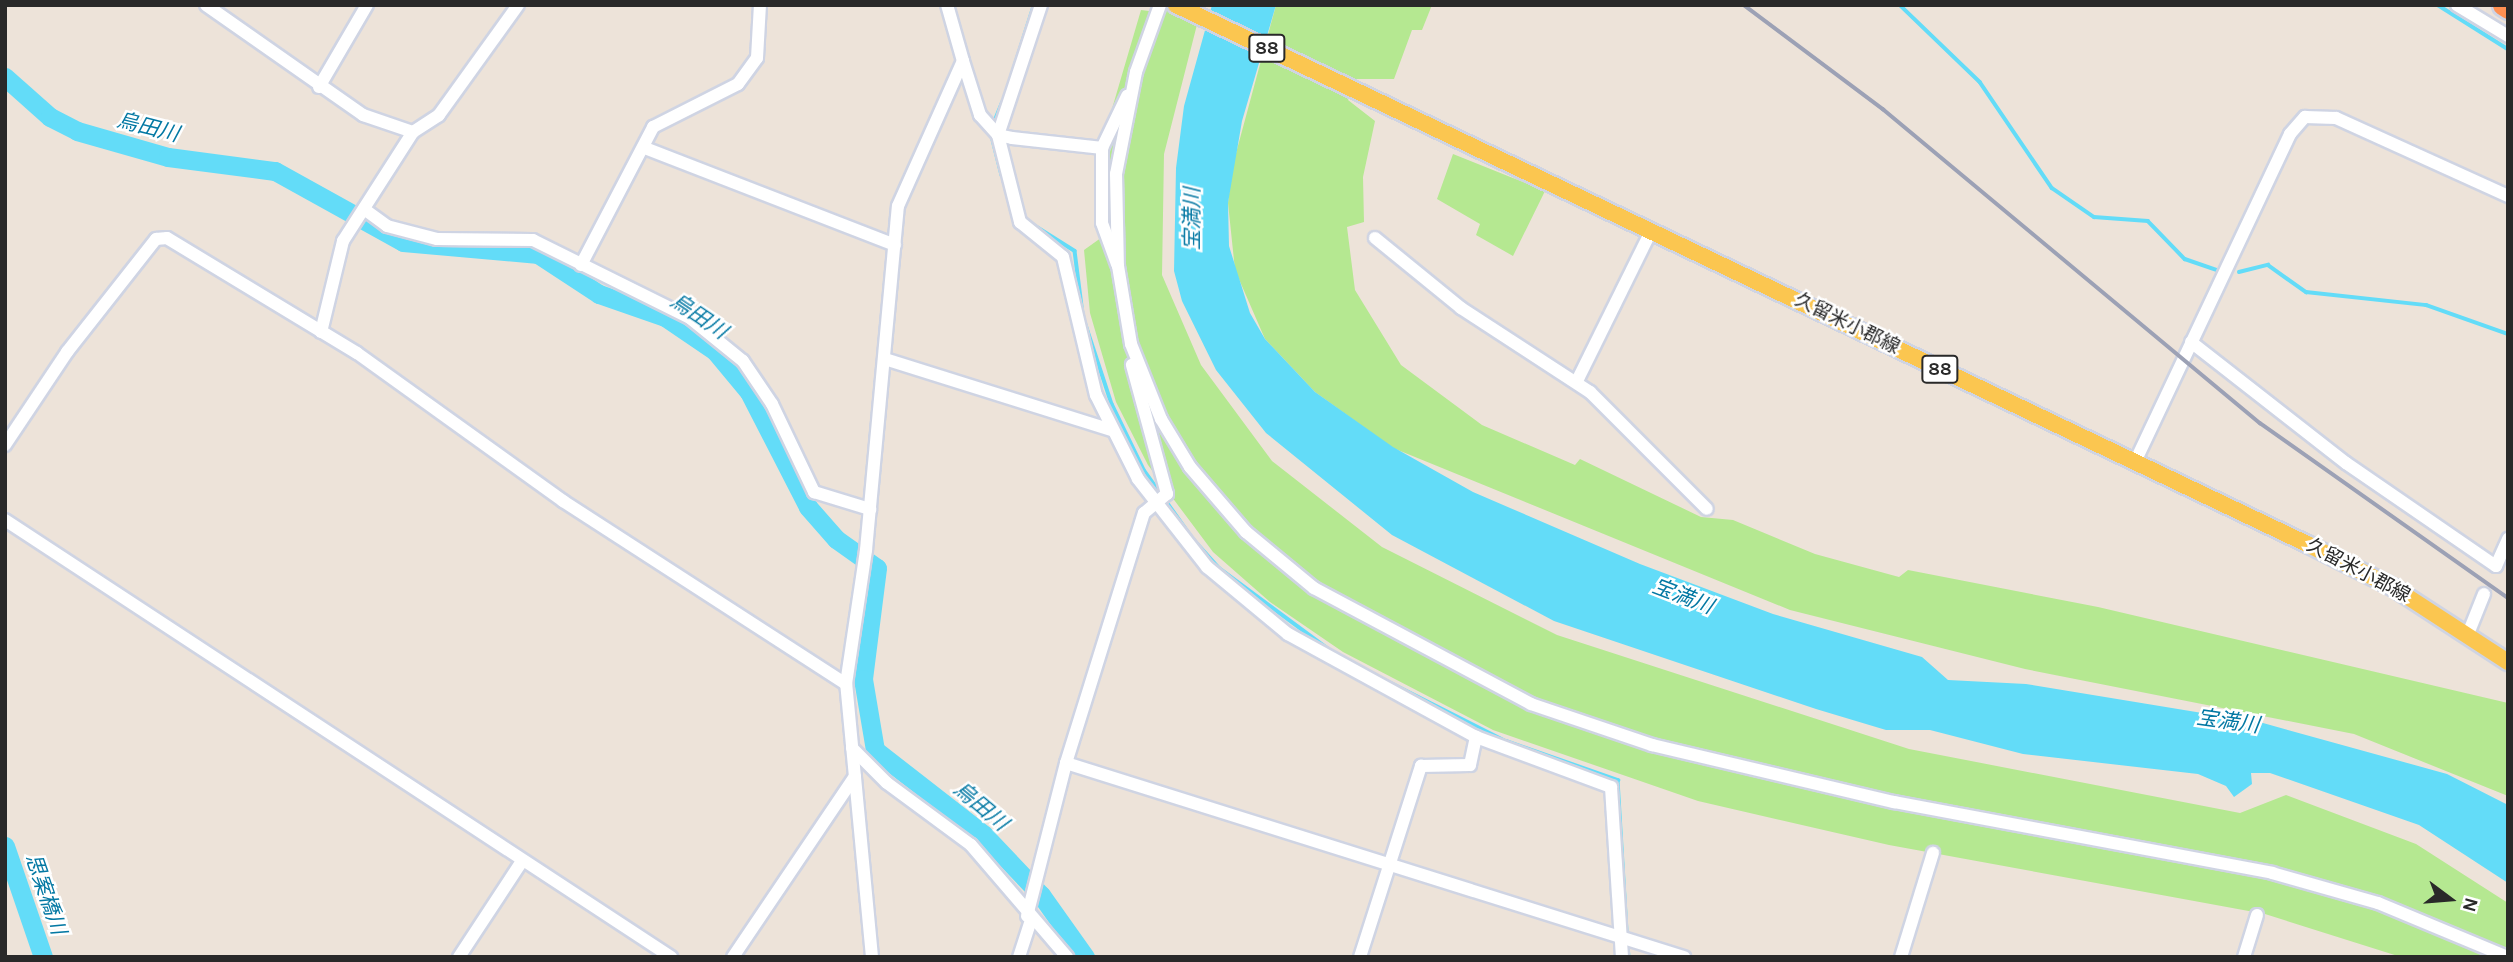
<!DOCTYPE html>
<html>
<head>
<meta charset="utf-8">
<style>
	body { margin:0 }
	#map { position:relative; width:2513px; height:962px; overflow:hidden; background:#ede3d9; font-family:Karla,"Noto Sans JP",sans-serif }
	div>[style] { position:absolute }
	.green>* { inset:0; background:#b5e891 }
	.water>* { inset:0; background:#63dcf8 }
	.stream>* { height:3.5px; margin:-1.75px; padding:0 1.75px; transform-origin:1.75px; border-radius:1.75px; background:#63dcf8 }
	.river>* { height:19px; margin:-9.5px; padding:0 9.5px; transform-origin:9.5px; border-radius:9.5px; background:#63dcf8 }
	.roads { filter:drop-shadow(2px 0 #cfd4e3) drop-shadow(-2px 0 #cfd4e3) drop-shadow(0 2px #cfd4e3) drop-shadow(0 -2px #cfd4e3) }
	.minor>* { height:12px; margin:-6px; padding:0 6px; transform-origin:6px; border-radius:6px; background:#fff }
	.major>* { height:16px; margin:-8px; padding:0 8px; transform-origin:8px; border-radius:8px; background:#fbc650 }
	.highway>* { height:19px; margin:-9.5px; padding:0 9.5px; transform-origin:9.5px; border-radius:9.5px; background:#ff9052 }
	.rail>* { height:3.5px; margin:-1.75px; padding:0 1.75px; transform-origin:1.75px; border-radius:1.75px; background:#9ca1b5 }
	span { translate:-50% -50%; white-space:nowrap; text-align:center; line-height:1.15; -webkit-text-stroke:5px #fff; paint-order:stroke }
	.shield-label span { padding:2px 5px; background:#fff; border:2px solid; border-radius:5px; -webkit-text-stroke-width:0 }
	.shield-label { font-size:18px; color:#292929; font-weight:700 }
	.street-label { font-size:19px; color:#292929 }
	.water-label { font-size:21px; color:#0378a3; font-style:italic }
	.frame { position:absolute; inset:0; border:7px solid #292929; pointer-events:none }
	.north { position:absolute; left:2415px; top:864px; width:70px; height:70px; -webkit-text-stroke:5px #fff; paint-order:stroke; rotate:106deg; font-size:19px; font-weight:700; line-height:28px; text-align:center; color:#292929 }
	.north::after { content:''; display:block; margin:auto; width:24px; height:32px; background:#292929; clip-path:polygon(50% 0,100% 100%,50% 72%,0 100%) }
</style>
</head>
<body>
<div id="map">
	<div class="green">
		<i style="clip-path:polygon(1169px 5px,1202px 5px,1164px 154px,1162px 275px,1201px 365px,1272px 461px,1382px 547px,1557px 635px,1909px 749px,2240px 813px,2286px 795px,2416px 844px,2508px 903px,2508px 957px,2401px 957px,2265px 914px,1889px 845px,1698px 801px,1493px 730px,1343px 652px,1270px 602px,1213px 552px,1148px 465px,1116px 402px,1090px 313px,1084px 250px,1105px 235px,1109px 119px,1141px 10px,1165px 13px)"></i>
		<i style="clip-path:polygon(1276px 5px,1432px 5px,1422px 30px,1412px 30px,1394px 79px,1357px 79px,1348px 100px,1375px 121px,1363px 177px,1364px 222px,1347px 227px,1355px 290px,1401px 365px,1482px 425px,1575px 465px,1580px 459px,1701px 517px,1733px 520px,1815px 554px,1899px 577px,1908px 570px,2098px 607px,2508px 703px,2508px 796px,2354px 734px,2025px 669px,1790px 610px,1393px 448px,1315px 392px,1265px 339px,1235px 270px,1228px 203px,1232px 168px)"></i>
		<i style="clip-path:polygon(1453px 154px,1545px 191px,1513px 256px,1476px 235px,1480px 224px,1437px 199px)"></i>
	</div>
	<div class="water">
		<i style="clip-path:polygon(1212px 5px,1276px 5px,1242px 121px,1228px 203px,1229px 246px,1250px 313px,1265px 339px,1315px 392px,1393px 447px,1473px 492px,1640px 564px,1773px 614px,1922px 657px,1948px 680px,2026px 684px,2263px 723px,2447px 774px,2508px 805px,2508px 883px,2419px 825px,2270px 773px,2251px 773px,2252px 784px,2234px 797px,2226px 786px,2198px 774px,2023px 754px,1930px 730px,1886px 730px,1816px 709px,1554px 621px,1392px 535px,1266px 433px,1216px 370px,1182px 301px,1174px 271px,1176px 168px,1184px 106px)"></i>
	</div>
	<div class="stream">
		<i style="left:1900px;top:5px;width:111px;rotate:43.9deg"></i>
		<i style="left:1980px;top:82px;width:128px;rotate:55.8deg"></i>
		<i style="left:2052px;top:188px;width:51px;rotate:34.6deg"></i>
		<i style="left:2094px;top:217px;width:54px;rotate:4.2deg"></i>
		<i style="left:2148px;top:221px;width:53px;rotate:45.8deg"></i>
		<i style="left:2185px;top:259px;width:36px;rotate:19deg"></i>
		<i style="left:2438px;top:5px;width:83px;rotate:32.2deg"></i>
		<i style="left:1005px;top:96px;width:96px;rotate:-72.3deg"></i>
		<i style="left:993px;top:125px;width:24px;rotate:-68deg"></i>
		<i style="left:991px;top:132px;width:44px;rotate:75.7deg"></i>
		<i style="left:1029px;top:222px;width:54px;rotate:32.2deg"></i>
		<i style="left:1075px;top:251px;width:64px;rotate:82.8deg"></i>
		<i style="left:2239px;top:272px;width:30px;rotate:-14deg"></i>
		<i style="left:2268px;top:265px;width:47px;rotate:35.4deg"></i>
		<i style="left:2306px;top:292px;width:121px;rotate:6.2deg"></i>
		<i style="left:2426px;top:305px;width:87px;rotate:19.5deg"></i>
		<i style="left:1085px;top:322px;width:86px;rotate:71.8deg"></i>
		<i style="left:1112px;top:404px;width:73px;rotate:64.1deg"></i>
		<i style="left:1144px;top:470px;width:86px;rotate:54.5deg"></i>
		<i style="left:1194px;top:540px;width:38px;rotate:48deg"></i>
		<i style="left:1219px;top:568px;width:139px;rotate:36.5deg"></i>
		<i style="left:1383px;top:679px;width:138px;rotate:26.8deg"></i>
		<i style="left:1506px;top:741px;width:119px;rotate:19.2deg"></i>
		<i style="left:1618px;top:780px;width:151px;rotate:86.6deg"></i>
		<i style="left:1628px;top:946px;width:11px;rotate:85deg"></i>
	</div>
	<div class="river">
		<i style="left:5px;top:77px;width:60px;rotate:41.6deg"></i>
		<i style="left:50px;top:117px;width:30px;rotate:27deg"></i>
		<i style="left:77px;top:131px;width:95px;rotate:15.9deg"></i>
		<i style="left:168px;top:157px;width:108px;rotate:7.5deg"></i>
		<i style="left:275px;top:171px;width:146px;rotate:29deg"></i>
		<i style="left:403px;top:242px;width:136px;rotate:5.1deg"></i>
		<i style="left:538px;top:254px;width:73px;rotate:33.3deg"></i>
		<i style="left:599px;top:294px;width:70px;rotate:19.2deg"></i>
		<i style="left:665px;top:317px;width:60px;rotate:34.2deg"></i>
		<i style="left:715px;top:351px;width:53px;rotate:50.3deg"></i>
		<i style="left:749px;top:392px;width:129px;rotate:62.8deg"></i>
		<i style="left:808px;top:507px;width:43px;rotate:48.8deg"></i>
		<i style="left:836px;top:539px;width:50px;rotate:35.3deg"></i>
		<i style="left:877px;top:568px;width:112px;rotate:97.2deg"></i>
		<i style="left:863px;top:679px;width:72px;rotate:80.4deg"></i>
		<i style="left:875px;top:750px;width:138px;rotate:37.9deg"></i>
		<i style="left:984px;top:835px;width:83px;rotate:46.5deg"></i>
		<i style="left:1041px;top:895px;width:76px;rotate:54.6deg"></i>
		<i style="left:5px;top:846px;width:117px;rotate:71.1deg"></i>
	</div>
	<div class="roads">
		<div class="minor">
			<i style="left:206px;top:5px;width:192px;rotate:35deg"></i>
			<i style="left:363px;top:115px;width:53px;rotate:18.8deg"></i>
			<i style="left:1041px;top:5px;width:137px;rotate:108.3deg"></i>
			<i style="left:998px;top:135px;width:90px;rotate:75.8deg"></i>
			<i style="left:1020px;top:222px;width:55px;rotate:39.1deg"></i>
			<i style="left:1063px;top:257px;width:142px;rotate:76.6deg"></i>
			<i style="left:1096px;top:395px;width:94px;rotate:63.4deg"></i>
			<i style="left:1138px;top:479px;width:112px;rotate:51.9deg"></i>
			<i style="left:1207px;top:567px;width:105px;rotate:39.6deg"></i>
			<i style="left:1288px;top:634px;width:214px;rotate:28.7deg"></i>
			<i style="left:1476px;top:737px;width:144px;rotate:20.3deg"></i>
			<i style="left:1611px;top:787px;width:170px;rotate:86.3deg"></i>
			<i style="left:1160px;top:5px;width:71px;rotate:109.7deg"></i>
			<i style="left:1136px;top:72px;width:104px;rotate:101.1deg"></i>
			<i style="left:1116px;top:174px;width:92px;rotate:88.8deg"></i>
			<i style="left:1118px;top:266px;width:79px;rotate:80.5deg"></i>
			<i style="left:1131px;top:344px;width:81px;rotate:68.2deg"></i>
			<i style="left:1161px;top:419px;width:56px;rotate:58.9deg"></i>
			<i style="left:1190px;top:467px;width:86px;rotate:49.3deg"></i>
			<i style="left:1246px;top:532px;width:88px;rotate:39.5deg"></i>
			<i style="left:1314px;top:588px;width:246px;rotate:28.1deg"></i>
			<i style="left:1531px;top:704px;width:128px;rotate:18.7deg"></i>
			<i style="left:1652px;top:745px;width:249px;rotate:13.3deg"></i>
			<i style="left:1894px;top:802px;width:385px;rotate:10.6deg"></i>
			<i style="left:2272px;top:873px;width:110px;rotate:15.8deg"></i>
			<i style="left:2378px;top:903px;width:141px;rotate:22.6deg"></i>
			<i style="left:2457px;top:5px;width:60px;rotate:31.3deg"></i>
			<i style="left:963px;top:61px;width:57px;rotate:72.5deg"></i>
			<i style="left:980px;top:115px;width:27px;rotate:48deg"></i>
			<i style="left:998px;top:135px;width:14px;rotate:12deg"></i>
			<i style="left:1012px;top:138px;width:91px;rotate:6.3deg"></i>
			<i style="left:1102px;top:148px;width:58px;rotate:-64.3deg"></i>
			<i style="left:319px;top:87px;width:95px;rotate:-59.7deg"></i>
			<i style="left:645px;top:148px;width:268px;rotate:21.2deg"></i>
			<i style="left:1102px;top:148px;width:75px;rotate:90deg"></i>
			<i style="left:1102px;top:223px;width:44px;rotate:69.9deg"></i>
			<i style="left:364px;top:209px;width:29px;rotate:36deg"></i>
			<i style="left:387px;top:226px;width:52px;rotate:14.6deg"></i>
			<i style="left:437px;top:239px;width:96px;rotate:0.6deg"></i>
			<i style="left:533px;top:240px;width:175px;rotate:26.4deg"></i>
			<i style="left:690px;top:318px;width:68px;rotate:39.1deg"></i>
			<i style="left:743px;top:361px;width:52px;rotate:56deg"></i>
			<i style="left:772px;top:404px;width:98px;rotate:64.5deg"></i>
			<i style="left:814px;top:492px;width:59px;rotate:16.9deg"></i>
			<i style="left:1375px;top:238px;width:111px;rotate:39.1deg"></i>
			<i style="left:1461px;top:308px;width:154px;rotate:33.1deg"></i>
			<i style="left:1590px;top:392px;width:165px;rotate:45deg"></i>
			<i style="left:581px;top:265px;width:156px;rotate:-62.4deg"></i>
			<i style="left:653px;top:127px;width:95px;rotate:-26.8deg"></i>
			<i style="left:738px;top:84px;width:32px;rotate:-54deg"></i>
			<i style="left:757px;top:58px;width:53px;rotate:-86.8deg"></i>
			<i style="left:321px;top:332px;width:94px;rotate:-76.4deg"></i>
			<i style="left:343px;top:241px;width:130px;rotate:-57.3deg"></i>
			<i style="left:413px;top:132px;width:31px;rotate:-33deg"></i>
			<i style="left:439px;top:115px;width:135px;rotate:-54.3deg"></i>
			<i style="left:2191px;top:342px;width:197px;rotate:38deg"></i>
			<i style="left:2346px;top:463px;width:182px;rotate:34.5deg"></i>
			<i style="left:2496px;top:566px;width:30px;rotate:-66deg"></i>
			<i style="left:885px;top:359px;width:237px;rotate:17.4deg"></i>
			<i style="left:1577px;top:381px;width:167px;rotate:-63.7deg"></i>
			<i style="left:5px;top:445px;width:112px;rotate:-56.3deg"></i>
			<i style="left:67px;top:352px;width:144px;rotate:-51.8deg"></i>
			<i style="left:156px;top:239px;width:11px;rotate:-5deg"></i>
			<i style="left:167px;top:238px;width:222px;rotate:31.2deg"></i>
			<i style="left:357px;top:353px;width:254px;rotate:35.7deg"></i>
			<i style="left:563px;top:501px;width:337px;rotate:32.9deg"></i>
			<i style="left:2135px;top:462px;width:363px;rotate:-64.7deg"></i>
			<i style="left:2290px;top:134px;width:23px;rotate:-49deg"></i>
			<i style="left:2305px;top:117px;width:31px;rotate:2deg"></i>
			<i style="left:2336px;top:118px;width:189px;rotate:24.4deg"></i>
			<i style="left:5px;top:520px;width:797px;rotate:33.27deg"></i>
			<i style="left:2468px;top:634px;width:43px;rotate:-68.2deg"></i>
			<i style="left:852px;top:748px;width:49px;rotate:45deg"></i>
			<i style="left:887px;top:783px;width:104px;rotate:36.4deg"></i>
			<i style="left:971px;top:845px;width:148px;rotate:49.4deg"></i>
			<i style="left:1066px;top:763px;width:648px;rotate:17.43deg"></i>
			<i style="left:1027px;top:916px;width:158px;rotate:-75.7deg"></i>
			<i style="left:1066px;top:763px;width:262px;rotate:-72.7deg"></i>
			<i style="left:1144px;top:513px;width:30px;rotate:-40deg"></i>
			<i style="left:1167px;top:494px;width:134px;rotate:-105.2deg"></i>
			<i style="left:459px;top:957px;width:115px;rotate:-56.7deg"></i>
			<i style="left:733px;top:957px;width:218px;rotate:-56deg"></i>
			<i style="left:872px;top:957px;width:274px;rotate:-95.4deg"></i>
			<i style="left:846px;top:684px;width:135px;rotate:-81.5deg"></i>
			<i style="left:866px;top:550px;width:345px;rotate:-84.7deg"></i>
			<i style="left:898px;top:206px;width:159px;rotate:-65.9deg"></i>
			<i style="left:963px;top:61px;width:58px;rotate:-105.9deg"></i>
			<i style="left:1019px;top:957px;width:40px;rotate:-72deg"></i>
			<i style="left:1360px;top:957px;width:201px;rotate:-72.3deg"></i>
			<i style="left:1421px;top:766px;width:49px;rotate:-1.2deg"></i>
			<i style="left:1470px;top:765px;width:29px;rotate:-78deg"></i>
			<i style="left:1901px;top:957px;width:109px;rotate:-72.9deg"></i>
			<i style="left:2244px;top:957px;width:44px;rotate:-72.8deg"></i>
		</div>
		<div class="major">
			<i style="left:1176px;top:5px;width:1255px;rotate:25.48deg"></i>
			<i style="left:2309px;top:545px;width:95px;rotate:26.8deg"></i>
			<i style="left:2394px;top:588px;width:136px;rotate:33deg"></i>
		</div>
		<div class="highway">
			<i style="left:2502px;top:5px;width:7px;rotate:34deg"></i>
		</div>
	</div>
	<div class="rail">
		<i style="left:1744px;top:5px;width:174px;rotate:36.8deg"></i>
		<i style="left:1883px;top:109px;width:491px;rotate:39.8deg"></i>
		<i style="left:2260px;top:423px;width:304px;rotate:35.2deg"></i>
	</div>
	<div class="shield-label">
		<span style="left:1267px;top:48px">88</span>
		<span style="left:1940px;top:369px">88</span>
	</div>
	<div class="street-label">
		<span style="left:1847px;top:324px;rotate:26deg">久留米小郡線</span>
		<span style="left:2358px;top:571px;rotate:28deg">久留米小郡線</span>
	</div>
	<div class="water-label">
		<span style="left:148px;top:127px;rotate:14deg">烏田川</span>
		<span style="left:1192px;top:219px;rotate:-90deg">宝満川</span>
		<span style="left:699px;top:316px;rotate:34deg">烏田川</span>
		<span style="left:1683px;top:596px;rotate:21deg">宝満川</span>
		<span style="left:2228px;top:721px;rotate:8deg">宝満川</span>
		<span style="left:981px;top:806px;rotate:40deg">烏田川</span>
		<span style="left:46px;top:894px;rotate:71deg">思案橋川</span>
	</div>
	<div class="frame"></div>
	<div class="north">N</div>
</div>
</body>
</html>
